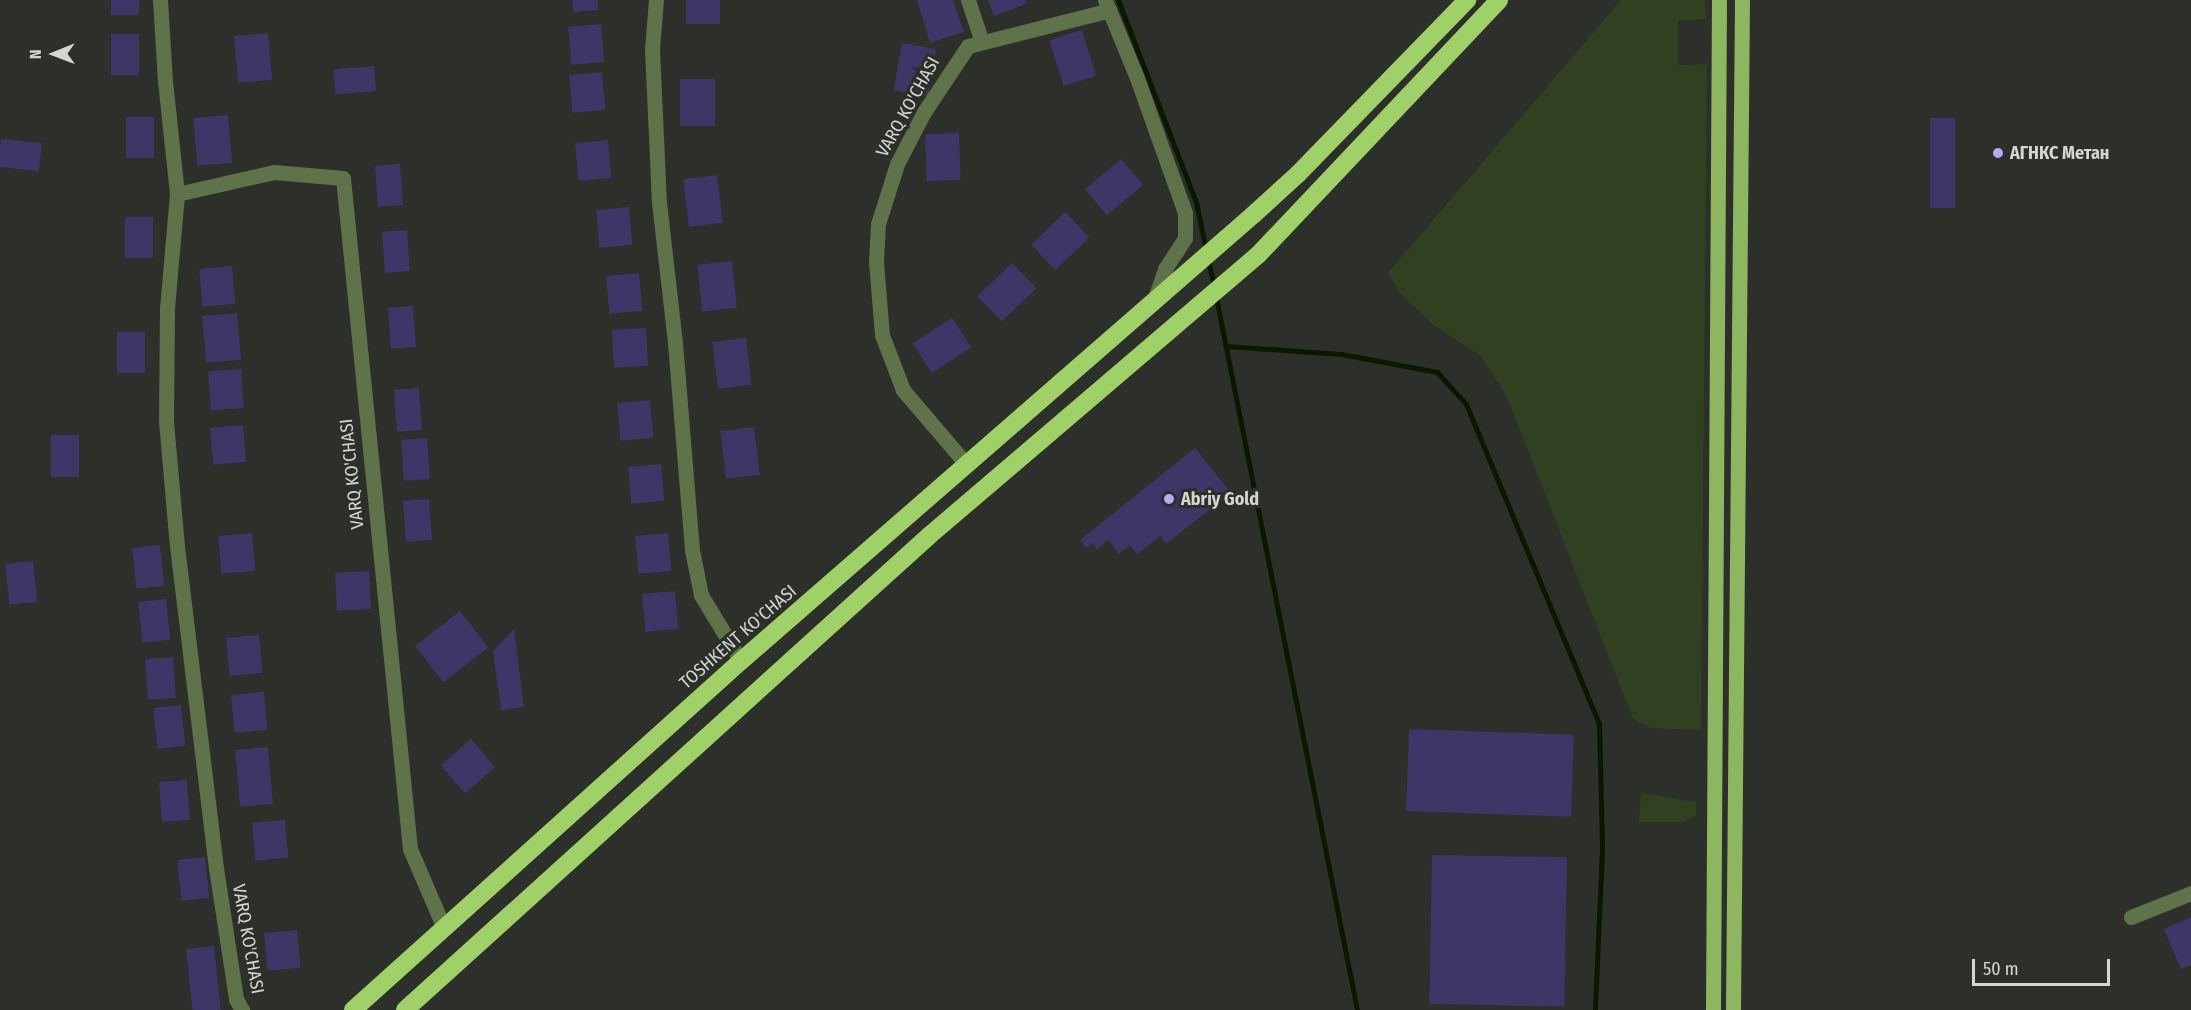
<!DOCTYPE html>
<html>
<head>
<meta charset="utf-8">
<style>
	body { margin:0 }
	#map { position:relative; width:2191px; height:1010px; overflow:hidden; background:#2d2f2a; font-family:"Fira Sans Condensed",sans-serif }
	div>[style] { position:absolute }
	.green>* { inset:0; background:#314020 }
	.stream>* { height:5px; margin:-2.5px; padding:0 2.5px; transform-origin:2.5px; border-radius:2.5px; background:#0c1700 }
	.building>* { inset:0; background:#3e3667; transform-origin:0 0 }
	.minor>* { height:15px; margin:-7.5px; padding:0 7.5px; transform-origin:7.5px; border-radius:7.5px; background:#5f724a }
	.major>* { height:15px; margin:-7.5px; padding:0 7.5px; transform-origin:7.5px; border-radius:7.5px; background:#8eb560 }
	.highway>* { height:18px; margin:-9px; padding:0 9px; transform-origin:9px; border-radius:9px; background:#a0d068 }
	.dots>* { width:16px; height:16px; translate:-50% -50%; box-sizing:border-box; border:3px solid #2d2f2a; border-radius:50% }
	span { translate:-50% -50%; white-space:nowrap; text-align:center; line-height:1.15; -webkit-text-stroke:6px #2d2f2a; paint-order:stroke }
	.street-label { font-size:18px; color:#d4d6d3 }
	.poi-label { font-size:18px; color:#d4d6d3; font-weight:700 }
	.left { translate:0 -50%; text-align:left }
	.north { position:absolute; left:24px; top:24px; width:60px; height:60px; -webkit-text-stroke:4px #2d2f2a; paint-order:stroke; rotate:269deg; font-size:16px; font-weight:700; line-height:24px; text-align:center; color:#d4d6d3 }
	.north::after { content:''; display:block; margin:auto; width:21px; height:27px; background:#d4d6d3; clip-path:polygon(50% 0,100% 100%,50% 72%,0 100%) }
	.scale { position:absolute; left:1972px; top:959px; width:138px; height:27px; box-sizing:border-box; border:3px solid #d4d6d3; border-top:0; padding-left:8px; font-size:18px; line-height:21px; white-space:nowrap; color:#d4d6d3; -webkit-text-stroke:4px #2d2f2a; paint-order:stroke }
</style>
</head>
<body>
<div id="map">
	<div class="green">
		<i style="clip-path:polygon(1621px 0,1705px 0,1706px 19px,1678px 21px,1678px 65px,1707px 64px,1701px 730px,1651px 728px,1633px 719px,1508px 399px,1481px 356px,1434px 325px,1400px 294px,1388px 273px)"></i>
		<i style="clip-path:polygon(1641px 793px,1696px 802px,1696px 815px,1684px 822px,1639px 822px)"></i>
	</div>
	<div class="stream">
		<i style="left:1118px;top:0;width:217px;rotate:68.9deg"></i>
		<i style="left:1196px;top:202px;width:49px;rotate:78.2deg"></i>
		<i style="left:1208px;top:259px;width:30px;rotate:78deg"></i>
		<i style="left:1216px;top:297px;width:727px;rotate:78.81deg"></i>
		<i style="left:1226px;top:346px;width:115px;rotate:4deg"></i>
		<i style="left:1341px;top:354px;width:98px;rotate:10.6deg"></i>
		<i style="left:1437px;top:372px;width:43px;rotate:47.8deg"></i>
		<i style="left:1466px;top:404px;width:346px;rotate:67.4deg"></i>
		<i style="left:1599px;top:723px;width:126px;rotate:88.6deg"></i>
		<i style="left:1602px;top:849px;width:161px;rotate:92.5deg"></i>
	</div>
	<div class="building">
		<i style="left:111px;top:0;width:28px;height:15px"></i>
		<i style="clip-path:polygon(573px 0,598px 0,598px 10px,573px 12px)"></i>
		<i style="left:686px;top:0;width:34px;height:24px"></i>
		<i style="clip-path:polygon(917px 0,953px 0,964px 32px,930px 43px)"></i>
		<i style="clip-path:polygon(988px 0,1025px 0,1026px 4px,994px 16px)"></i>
		<i style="left:601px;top:24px;width:38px;height:33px;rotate:85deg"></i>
		<i style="left:1082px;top:30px;width:48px;height:34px;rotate:73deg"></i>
		<i style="left:268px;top:33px;width:47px;height:34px;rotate:85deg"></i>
		<i style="left:111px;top:34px;width:28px;height:41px"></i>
		<i style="left:902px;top:43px;width:35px;height:48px;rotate:10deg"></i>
		<i style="left:374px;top:66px;width:25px;height:41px;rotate:85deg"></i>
		<i style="left:602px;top:72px;width:38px;height:33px;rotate:85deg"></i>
		<i style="left:680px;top:79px;width:35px;height:47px"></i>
		<i style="left:228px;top:115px;width:48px;height:35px;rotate:85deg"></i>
		<i style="left:126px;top:117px;width:28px;height:41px"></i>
		<i style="left:1930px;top:118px;width:25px;height:90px"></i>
		<i style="left:959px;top:133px;width:47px;height:34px;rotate:88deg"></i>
		<i style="left:1px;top:139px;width:41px;height:28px;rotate:6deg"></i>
		<i style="left:608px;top:140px;width:38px;height:33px;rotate:85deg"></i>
		<i style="left:1121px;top:159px;width:34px;height:47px;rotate:50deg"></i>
		<i style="left:400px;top:164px;width:41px;height:25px;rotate:86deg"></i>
		<i style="left:717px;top:175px;width:48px;height:34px;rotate:83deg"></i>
		<i style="left:629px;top:207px;width:38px;height:33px;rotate:85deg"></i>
		<i style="left:1065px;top:212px;width:35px;height:47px;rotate:46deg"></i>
		<i style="left:125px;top:217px;width:28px;height:41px"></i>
		<i style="left:407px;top:230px;width:41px;height:25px;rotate:86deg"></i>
		<i style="left:732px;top:261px;width:47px;height:35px;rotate:84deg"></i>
		<i style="left:1012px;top:263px;width:35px;height:48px;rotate:46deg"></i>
		<i style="left:232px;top:266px;width:38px;height:33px;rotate:85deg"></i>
		<i style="left:639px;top:273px;width:38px;height:33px;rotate:85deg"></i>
		<i style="left:413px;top:306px;width:41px;height:25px;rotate:86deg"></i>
		<i style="left:237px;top:313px;width:47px;height:35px;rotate:85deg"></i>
		<i style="left:952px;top:318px;width:35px;height:47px;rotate:57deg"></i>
		<i style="left:646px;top:328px;width:38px;height:34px;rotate:87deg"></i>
		<i style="left:117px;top:332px;width:28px;height:41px"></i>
		<i style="left:746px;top:338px;width:47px;height:34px;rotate:83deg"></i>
		<i style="left:241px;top:369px;width:39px;height:33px;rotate:86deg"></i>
		<i style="left:419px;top:388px;width:42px;height:25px;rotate:86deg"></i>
		<i style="left:650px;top:400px;width:38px;height:33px;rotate:85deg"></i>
		<i style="left:243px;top:425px;width:37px;height:33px;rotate:85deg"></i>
		<i style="left:754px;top:427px;width:48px;height:34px;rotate:83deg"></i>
		<i style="left:51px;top:435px;width:28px;height:42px"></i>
		<i style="left:427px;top:438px;width:41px;height:26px;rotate:86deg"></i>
		<i style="clip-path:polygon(1195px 448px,1231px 493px,1166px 544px,1160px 536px,1137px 554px,1130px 545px,1119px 554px,1108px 540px,1097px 549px,1092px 543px,1086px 548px,1080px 540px)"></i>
		<i style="left:661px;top:464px;width:37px;height:33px;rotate:85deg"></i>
		<i style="left:429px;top:499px;width:41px;height:26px;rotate:86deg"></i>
		<i style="left:252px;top:533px;width:38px;height:34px;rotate:85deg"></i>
		<i style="left:668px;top:533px;width:38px;height:33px;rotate:85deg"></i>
		<i style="left:160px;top:545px;width:41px;height:28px;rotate:84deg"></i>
		<i style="left:33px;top:561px;width:41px;height:28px;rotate:84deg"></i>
		<i style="left:369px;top:571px;width:38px;height:34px;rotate:87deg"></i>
		<i style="left:675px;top:591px;width:38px;height:33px;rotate:85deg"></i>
		<i style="left:166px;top:599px;width:41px;height:28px;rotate:84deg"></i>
		<i style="left:460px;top:611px;width:46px;height:57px;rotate:52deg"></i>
		<i style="clip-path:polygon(514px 629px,524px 707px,501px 710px,493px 651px)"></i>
		<i style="left:259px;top:635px;width:38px;height:33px;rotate:85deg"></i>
		<i style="left:173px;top:657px;width:41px;height:28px;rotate:86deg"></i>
		<i style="left:264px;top:692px;width:38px;height:33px;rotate:85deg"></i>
		<i style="left:181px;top:705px;width:41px;height:28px;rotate:84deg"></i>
		<i style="left:1409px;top:729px;width:165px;height:82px;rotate:2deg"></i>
		<i style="left:471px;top:739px;width:37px;height:40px;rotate:49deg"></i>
		<i style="left:268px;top:747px;width:57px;height:33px;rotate:85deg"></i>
		<i style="left:187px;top:780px;width:40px;height:28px;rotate:86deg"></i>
		<i style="left:285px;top:820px;width:38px;height:33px;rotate:85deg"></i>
		<i style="left:1432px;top:855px;width:135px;height:149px;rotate:1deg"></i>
		<i style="left:205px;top:857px;width:41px;height:28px;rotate:84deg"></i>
		<i style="clip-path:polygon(2191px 917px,2191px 965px,2181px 969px,2164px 929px)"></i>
		<i style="left:297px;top:930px;width:38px;height:33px;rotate:85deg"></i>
		<i style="left:214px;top:946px;width:64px;height:28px;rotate:84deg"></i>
	</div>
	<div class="minor">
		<i style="left:160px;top:0;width:81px;rotate:86.5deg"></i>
		<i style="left:165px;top:81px;width:114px;rotate:83.9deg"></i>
		<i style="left:177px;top:194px;width:114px;rotate:95deg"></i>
		<i style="left:167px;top:308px;width:113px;rotate:90.5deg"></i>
		<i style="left:166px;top:421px;width:125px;rotate:85deg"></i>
		<i style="left:177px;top:546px;width:324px;rotate:83.1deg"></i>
		<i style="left:216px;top:868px;width:133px;rotate:81.3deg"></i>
		<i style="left:236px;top:999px;width:13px;rotate:61deg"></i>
		<i style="left:656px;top:0;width:49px;rotate:94.7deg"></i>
		<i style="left:652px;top:49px;width:153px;rotate:87.4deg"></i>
		<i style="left:659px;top:202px;width:142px;rotate:83.5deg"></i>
		<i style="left:675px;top:343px;width:208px;rotate:85.3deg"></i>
		<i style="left:692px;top:550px;width:46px;rotate:78.7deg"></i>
		<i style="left:701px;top:595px;width:77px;rotate:58.8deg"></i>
		<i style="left:968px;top:0;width:44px;rotate:71.6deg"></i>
		<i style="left:1105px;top:0;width:84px;rotate:67.7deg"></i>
		<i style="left:1137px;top:78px;width:143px;rotate:70.4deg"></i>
		<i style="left:1185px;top:213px;width:25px;rotate:90deg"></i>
		<i style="left:1185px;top:238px;width:37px;rotate:123deg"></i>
		<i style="left:1165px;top:269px;width:34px;rotate:109deg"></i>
		<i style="left:177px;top:194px;width:99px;rotate:-12.8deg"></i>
		<i style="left:274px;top:172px;width:69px;rotate:5deg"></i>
		<i style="left:343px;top:178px;width:674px;rotate:84.3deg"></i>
		<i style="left:410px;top:849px;width:86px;rotate:66.7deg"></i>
		<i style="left:967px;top:465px;width:99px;rotate:-130.5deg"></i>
		<i style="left:903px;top:390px;width:59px;rotate:-110.9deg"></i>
		<i style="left:882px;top:335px;width:73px;rotate:-94.7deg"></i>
		<i style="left:876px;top:262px;width:38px;rotate:-87deg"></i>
		<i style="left:878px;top:224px;width:63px;rotate:-72.4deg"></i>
		<i style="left:897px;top:164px;width:59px;rotate:-62.6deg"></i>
		<i style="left:924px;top:112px;width:79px;rotate:-56.3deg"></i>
		<i style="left:968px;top:46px;width:146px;rotate:-14.2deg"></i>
		<i style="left:2131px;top:917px;width:65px;rotate:-21.8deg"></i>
	</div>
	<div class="major">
		<i style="left:1713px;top:1010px;width:1010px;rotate:-89.66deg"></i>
		<i style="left:1733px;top:1010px;width:1010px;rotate:-89.49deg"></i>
	</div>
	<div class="highway">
		<i style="left:353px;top:1010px;width:522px;rotate:-41.97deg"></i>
		<i style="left:741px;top:661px;width:679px;rotate:-41.06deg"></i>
		<i style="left:1253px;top:215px;width:61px;rotate:-42.3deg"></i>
		<i style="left:1298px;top:174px;width:243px;rotate:-45.8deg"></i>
		<i style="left:405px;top:1010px;width:708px;rotate:-42.14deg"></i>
		<i style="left:930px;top:535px;width:431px;rotate:-40.5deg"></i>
		<i style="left:1258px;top:255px;width:351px;rotate:-46.6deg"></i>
	</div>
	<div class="dots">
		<i style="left:1998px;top:153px;background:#b5acf8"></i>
		<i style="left:1169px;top:499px;background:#b5acf8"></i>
	</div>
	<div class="street-label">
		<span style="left:908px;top:107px;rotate:-61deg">VARQ KO'CHASI</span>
		<span style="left:352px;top:474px;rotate:-96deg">VARQ KO'CHASI</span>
		<span style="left:738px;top:637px;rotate:-41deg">TOSHKENT KO'CHASI</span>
		<span style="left:248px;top:939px;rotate:80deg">VARQ KO'CHASI</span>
	</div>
	<div class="poi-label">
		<span class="left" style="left:2010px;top:153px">АГНКС Метан</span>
		<span class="left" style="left:1181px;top:499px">Abriy Gold</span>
	</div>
	<div class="north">N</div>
	<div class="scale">50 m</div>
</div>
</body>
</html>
